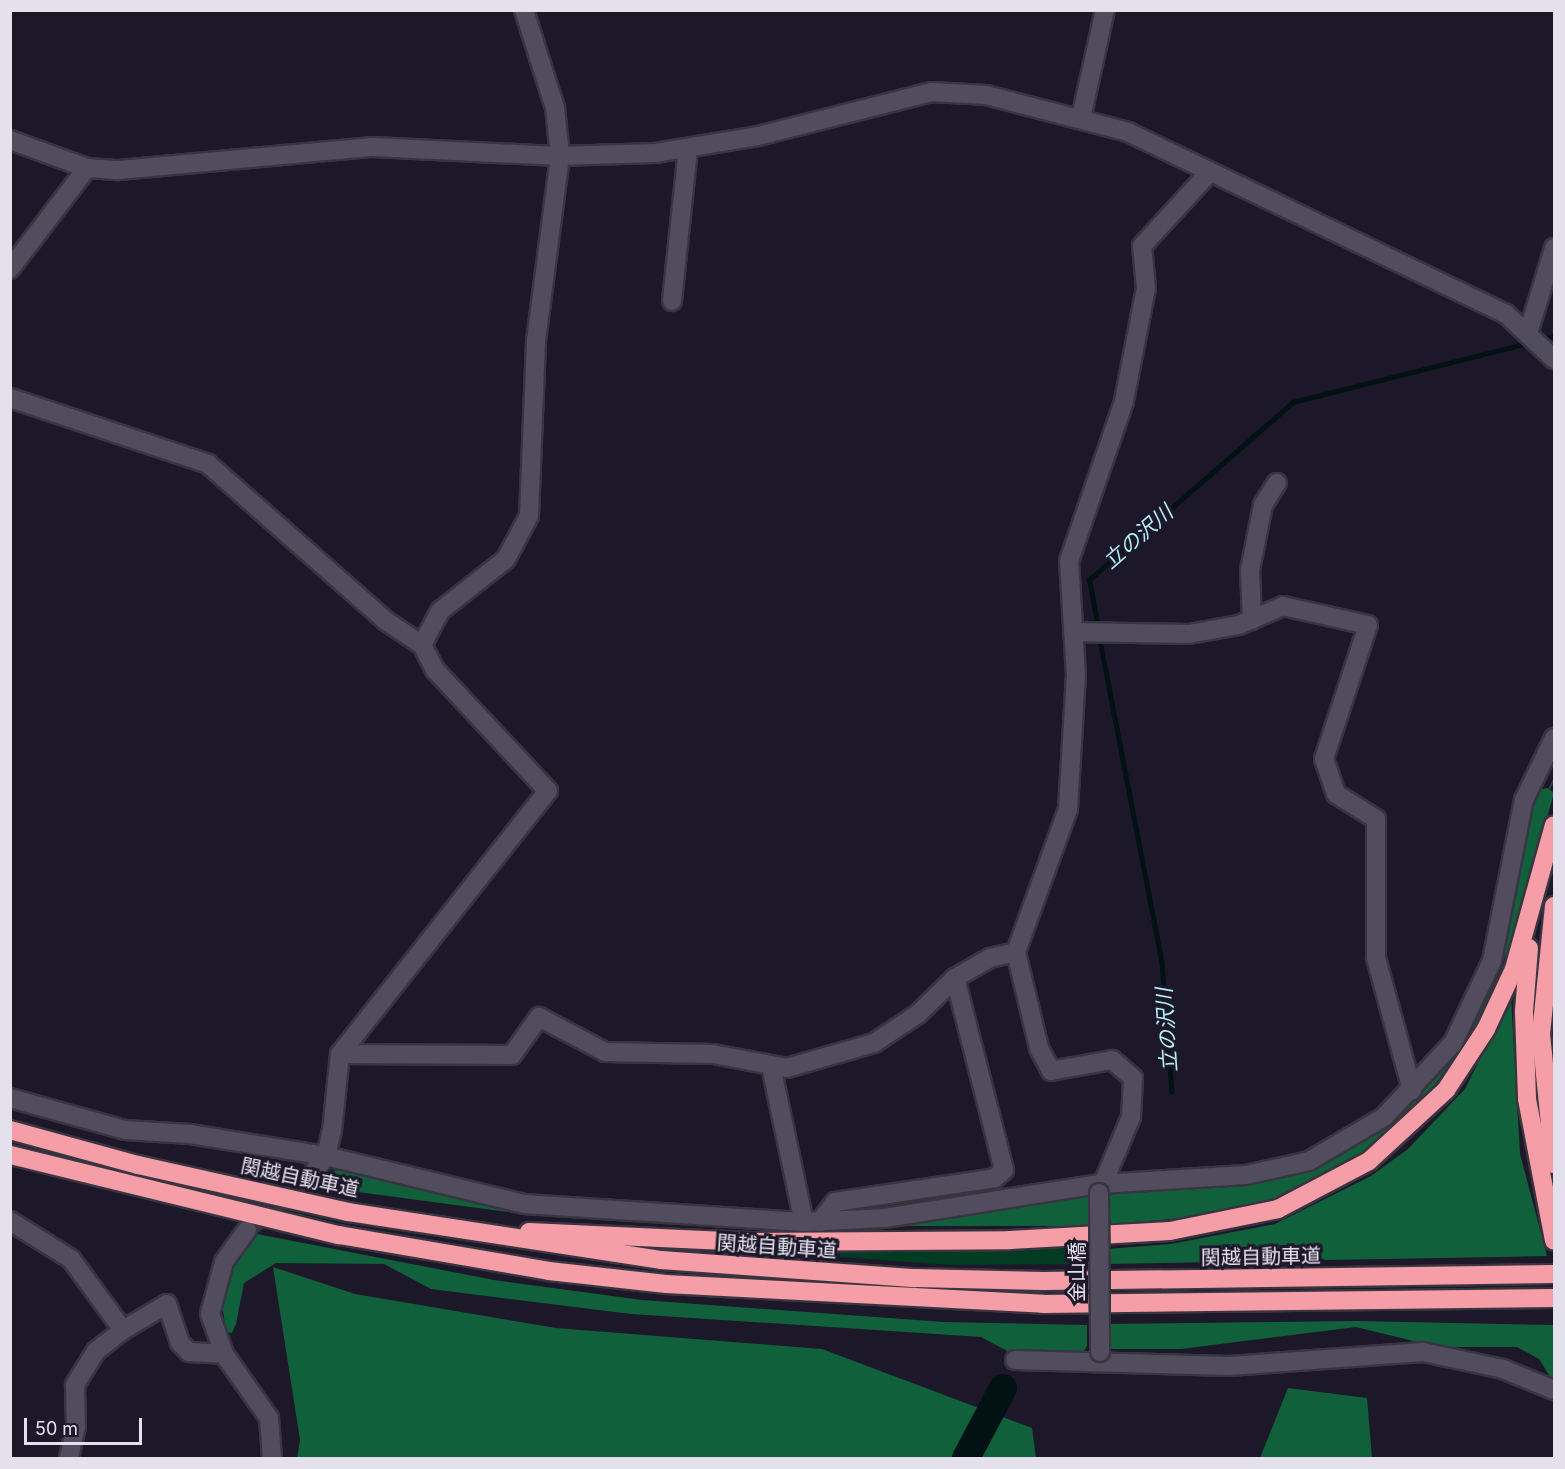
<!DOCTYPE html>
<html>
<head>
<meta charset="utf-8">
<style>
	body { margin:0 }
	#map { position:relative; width:1565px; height:1469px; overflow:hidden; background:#1d1829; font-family:Inter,"Noto Sans JP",sans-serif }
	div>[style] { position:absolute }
	.green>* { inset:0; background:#013b21 }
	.forest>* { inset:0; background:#10603b }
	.stream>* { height:4.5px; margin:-2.25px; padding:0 2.25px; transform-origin:2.25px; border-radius:2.25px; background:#021113 }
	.river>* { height:28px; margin:-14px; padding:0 14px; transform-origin:14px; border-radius:14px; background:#021113 }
	.minor-tunnel>* { height:18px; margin-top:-9px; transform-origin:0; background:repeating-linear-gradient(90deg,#3b3646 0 18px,transparent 0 27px) }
	.roads { filter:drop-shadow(2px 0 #383541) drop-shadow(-2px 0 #383541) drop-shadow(0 2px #383541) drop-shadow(0 -2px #383541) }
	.minor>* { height:18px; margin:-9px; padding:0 9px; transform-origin:9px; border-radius:9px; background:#524c5f }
	.highway>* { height:18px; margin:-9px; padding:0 9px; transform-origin:9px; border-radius:9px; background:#f69ea7 }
	.bridges { filter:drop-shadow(2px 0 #383541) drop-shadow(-2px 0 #383541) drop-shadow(0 2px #383541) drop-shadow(0 -2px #383541) }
	.minor-bridge>* { height:18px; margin:-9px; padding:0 9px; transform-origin:9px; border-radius:9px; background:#524c5f }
	span { translate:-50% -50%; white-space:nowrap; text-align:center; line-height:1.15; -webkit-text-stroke:6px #1d1829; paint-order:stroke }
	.street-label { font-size:20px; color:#e4e1ed }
	.water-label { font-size:21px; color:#b5f0f7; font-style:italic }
	.frame { position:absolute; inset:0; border:12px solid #e4e1ed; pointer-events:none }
	.scale { position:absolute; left:24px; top:1418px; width:118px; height:27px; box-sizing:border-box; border:3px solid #e4e1ed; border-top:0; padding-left:8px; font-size:18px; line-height:21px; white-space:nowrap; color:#e4e1ed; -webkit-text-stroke:4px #1d1829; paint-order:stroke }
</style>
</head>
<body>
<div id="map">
	<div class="green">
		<i style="clip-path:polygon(1088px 1248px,1089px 1264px,952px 1265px,768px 1252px)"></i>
	</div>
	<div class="forest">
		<i style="clip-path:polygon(1547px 788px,1554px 793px,1510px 945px,1476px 1026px,1424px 1100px,1355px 1160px,1279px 1197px,1195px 1217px,1111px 1224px,1107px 1192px,1345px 1147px,1470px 1025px,1535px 791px)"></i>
		<i style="clip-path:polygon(1511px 997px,1520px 1154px,1547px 1256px,1108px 1264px,1107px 1249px,1171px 1244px,1275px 1224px,1371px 1176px,1408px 1149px,1465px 1089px)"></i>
		<i style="clip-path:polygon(339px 1170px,523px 1212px,524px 1214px,313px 1186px,326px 1172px)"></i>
		<i style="clip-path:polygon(1088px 1195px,1089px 1226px,867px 1226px,1015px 1208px)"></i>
		<i style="clip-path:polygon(257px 1234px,494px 1280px,642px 1300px,944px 1322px,1087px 1325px,1087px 1346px,1083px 1353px,1011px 1353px,981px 1337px,631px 1314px,431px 1289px,384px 1264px,276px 1263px,244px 1283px,236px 1324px,232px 1333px,226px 1332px,221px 1296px,232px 1266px)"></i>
		<i style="clip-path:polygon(273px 1267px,355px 1294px,556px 1328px,822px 1349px,1032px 1428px,1036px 1458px,297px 1458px,300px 1440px)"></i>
		<i style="clip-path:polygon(1357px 1321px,1554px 1325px,1554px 1383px,1539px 1359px,1517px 1347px,1438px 1347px,1356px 1327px,1181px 1349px,1109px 1349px,1108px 1324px)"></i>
		<i style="clip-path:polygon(1288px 1388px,1367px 1398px,1372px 1458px,1260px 1458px)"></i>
	</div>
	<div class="stream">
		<i style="left:1539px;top:340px;width:16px;rotate:-15deg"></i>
		<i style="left:1098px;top:627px;width:48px;rotate:-100.8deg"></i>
		<i style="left:1089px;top:580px;width:271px;rotate:-41.1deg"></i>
		<i style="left:1293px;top:402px;width:242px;rotate:-14.1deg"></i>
		<i style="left:1099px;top:635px;width:334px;rotate:79.1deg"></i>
		<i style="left:1162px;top:963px;width:129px;rotate:85.6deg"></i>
	</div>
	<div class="river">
		<i style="left:966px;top:1458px;width:79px;rotate:-62.1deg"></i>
	</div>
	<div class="minor-tunnel">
		<i style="left:1552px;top:781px;width:2px;rotate:27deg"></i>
		<i style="left:253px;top:1225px;width:70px;rotate:-39.2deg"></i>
	</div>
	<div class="roads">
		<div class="minor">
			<i style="left:1081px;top:118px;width:111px;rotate:-77.5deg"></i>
			<i style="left:10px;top:140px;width:82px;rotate:20deg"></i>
			<i style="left:87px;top:168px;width:32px;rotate:4deg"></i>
			<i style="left:119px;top:170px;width:255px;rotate:-5.2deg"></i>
			<i style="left:373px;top:147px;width:187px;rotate:2.8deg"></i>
			<i style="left:560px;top:156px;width:95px;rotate:-1.8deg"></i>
			<i style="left:655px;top:153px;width:104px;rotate:-9.4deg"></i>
			<i style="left:758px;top:136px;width:179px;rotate:-14.2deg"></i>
			<i style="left:932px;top:92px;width:54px;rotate:3.2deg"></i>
			<i style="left:986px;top:95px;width:147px;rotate:14.6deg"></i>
			<i style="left:1128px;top:132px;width:420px;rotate:25.7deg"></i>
			<i style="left:1506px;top:314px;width:66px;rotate:43.2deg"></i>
			<i style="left:10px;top:269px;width:127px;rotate:-52.7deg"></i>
			<i style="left:672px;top:301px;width:152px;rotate:-84deg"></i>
			<i style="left:1529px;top:330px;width:86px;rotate:-73deg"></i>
			<i style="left:10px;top:398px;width:209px;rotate:18.4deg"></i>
			<i style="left:208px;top:464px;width:237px;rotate:41.4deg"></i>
			<i style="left:386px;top:621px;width:43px;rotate:33.7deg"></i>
			<i style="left:1252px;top:620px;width:50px;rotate:-92.3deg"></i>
			<i style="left:1250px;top:570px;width:66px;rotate:-78.7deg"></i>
			<i style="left:1263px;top:505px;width:26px;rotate:-58deg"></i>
			<i style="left:1073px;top:632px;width:116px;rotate:1deg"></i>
			<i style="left:1189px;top:634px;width:51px;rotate:-10.2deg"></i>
			<i style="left:1239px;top:625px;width:48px;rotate:-23.4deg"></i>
			<i style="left:1283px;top:606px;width:87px;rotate:12.6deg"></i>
			<i style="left:1368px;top:625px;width:141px;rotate:108.2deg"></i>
			<i style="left:1324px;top:759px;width:37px;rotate:71deg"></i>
			<i style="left:1336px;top:794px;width:47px;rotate:32deg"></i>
			<i style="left:1376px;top:819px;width:139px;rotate:90deg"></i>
			<i style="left:1376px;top:958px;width:137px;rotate:74.7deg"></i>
			<i style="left:340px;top:1054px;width:172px;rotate:0.3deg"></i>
			<i style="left:512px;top:1055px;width:47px;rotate:-54.6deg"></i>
			<i style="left:539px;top:1017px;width:75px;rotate:27.9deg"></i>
			<i style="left:605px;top:1052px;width:108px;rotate:1.1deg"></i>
			<i style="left:713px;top:1054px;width:75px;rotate:10.7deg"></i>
			<i style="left:787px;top:1068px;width:91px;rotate:-16deg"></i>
			<i style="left:874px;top:1043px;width:53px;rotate:-33.4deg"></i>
			<i style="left:918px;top:1014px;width:52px;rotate:-44.2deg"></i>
			<i style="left:955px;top:978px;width:40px;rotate:-29.7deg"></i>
			<i style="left:990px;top:958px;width:27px;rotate:-13deg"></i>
			<i style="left:771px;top:1066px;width:159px;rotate:78.1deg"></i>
			<i style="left:10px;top:1098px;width:119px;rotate:15.5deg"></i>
			<i style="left:125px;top:1130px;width:65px;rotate:3.5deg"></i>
			<i style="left:190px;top:1134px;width:138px;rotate:9.2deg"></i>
			<i style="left:326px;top:1156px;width:204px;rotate:13.6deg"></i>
			<i style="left:524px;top:1204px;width:281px;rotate:3.7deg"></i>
			<i style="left:804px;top:1222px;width:81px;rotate:-2.8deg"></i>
			<i style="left:885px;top:1218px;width:218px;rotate:-9deg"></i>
			<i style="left:1100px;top:1184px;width:146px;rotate:-3.5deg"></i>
			<i style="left:1246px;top:1175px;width:65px;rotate:-12.5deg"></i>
			<i style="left:1309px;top:1161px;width:87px;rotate:-30.4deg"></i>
			<i style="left:1384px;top:1117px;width:101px;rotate:-47deg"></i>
			<i style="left:1453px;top:1043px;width:91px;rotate:-64.6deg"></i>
			<i style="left:1492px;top:961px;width:164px;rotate:-78.8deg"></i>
			<i style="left:1524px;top:800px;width:69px;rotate:-64.2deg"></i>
			<i style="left:307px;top:1181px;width:31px;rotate:-53deg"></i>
			<i style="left:326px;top:1156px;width:26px;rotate:-77deg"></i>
			<i style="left:332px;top:1131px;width:77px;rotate:-84.1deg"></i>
			<i style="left:340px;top:1054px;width:335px;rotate:-51.7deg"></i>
			<i style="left:548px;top:791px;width:166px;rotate:-133deg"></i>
			<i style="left:435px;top:670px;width:28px;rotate:-117deg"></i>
			<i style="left:422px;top:645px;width:38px;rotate:-62deg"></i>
			<i style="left:440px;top:611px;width:84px;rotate:-38.2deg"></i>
			<i style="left:506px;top:559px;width:49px;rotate:-61.9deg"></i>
			<i style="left:529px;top:516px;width:175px;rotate:-87.7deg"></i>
			<i style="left:536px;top:341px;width:187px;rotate:-82.6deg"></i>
			<i style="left:560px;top:156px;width:48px;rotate:-95.9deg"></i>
			<i style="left:555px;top:108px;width:103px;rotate:-107.6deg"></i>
			<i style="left:1099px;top:1193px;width:82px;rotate:-67.2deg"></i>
			<i style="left:1131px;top:1117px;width:39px;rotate:-87deg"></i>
			<i style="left:1133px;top:1078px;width:28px;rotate:-139deg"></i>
			<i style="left:1112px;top:1060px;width:62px;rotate:169.8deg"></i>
			<i style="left:1051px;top:1071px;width:26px;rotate:-118deg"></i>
			<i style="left:1039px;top:1048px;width:99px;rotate:-103.5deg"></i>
			<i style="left:1016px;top:952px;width:152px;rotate:-70deg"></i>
			<i style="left:1068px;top:809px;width:134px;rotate:-86.6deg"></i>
			<i style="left:1076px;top:675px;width:114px;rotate:-93.5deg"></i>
			<i style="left:1069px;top:561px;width:169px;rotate:-71deg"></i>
			<i style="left:1124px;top:401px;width:115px;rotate:-79deg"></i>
			<i style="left:1146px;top:288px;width:42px;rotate:-95.4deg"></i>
			<i style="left:1142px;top:246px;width:98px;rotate:-47.5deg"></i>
			<i style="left:10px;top:1221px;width:72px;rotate:31.9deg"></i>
			<i style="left:71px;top:1259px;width:88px;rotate:53.8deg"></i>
			<i style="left:123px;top:1330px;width:34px;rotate:142deg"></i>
			<i style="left:96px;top:1351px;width:40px;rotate:122deg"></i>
			<i style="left:75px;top:1385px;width:42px;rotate:88.6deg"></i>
			<i style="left:76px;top:1427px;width:32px;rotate:103deg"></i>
			<i style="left:820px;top:1222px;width:25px;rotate:-53deg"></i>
			<i style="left:835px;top:1202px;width:162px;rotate:-8.5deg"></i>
			<i style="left:995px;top:1178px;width:12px;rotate:-42deg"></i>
			<i style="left:1004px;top:1170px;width:198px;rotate:-104.3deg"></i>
			<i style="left:247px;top:1230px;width:39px;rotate:126deg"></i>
			<i style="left:224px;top:1262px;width:54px;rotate:105.1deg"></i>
			<i style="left:210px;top:1314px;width:42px;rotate:70.7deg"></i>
			<i style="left:224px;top:1354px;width:78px;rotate:54.9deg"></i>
			<i style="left:269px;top:1418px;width:40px;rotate:85.7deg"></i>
			<i style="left:123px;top:1330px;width:51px;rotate:-30.6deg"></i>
			<i style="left:167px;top:1304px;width:41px;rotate:71.6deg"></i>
			<i style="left:180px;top:1343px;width:13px;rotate:45deg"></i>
			<i style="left:189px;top:1352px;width:35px;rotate:3deg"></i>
			<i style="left:1015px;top:1360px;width:214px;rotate:1.6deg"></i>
			<i style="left:1229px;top:1366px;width:195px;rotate:-4.1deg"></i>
			<i style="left:1423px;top:1352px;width:82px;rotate:12deg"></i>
			<i style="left:1503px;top:1369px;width:55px;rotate:22.4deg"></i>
		</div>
		<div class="highway">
			<i style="left:1554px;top:906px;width:129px;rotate:95.8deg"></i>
			<i style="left:1541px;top:1034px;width:131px;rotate:84.3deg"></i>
			<i style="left:1529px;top:948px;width:64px;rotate:94.5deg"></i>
			<i style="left:1524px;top:1012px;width:87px;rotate:88deg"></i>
			<i style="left:1527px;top:1099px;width:144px;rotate:79.2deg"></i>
			<i style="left:10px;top:1130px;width:133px;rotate:15.3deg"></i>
			<i style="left:138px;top:1165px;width:215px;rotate:12.6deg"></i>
			<i style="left:348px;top:1212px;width:317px;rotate:8.7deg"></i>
			<i style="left:661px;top:1260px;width:255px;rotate:4.1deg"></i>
			<i style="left:915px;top:1278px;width:128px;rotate:1.3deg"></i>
			<i style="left:1043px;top:1281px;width:511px;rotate:-0.78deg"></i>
			<i style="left:10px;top:1155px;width:339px;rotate:13.7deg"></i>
			<i style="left:339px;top:1235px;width:213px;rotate:9.7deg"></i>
			<i style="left:549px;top:1271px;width:118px;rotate:6.3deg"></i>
			<i style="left:666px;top:1284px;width:378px;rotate:3deg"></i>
			<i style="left:1043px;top:1304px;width:511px;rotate:-0.67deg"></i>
			<i style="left:529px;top:1232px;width:219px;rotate:2.6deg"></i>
			<i style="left:748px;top:1242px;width:262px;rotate:-0.4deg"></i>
			<i style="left:1010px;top:1240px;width:160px;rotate:-3.2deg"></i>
			<i style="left:1170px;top:1231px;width:110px;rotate:-11.5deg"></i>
			<i style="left:1278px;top:1209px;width:103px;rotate:-27.8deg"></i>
			<i style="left:1369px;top:1161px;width:105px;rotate:-42.7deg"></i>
			<i style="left:1446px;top:1090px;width:73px;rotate:-56.7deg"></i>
			<i style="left:1486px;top:1029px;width:66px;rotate:-65deg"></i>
			<i style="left:1514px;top:969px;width:149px;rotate:-74.5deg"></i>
		</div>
	</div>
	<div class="bridges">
		<div class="minor-bridge">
			<i style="left:1099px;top:1193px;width:159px;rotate:89.6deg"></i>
		</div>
	</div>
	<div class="street-label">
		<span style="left:300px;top:1178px;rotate:12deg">関越自動車道</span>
		<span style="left:777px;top:1247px;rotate:4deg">関越自動車道</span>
		<span style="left:1261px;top:1257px;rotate:-1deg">関越自動車道</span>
		<span style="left:1077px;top:1272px;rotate:-90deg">金山橋</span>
	</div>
	<div class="water-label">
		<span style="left:1138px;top:537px;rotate:-41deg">立の沢川</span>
		<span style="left:1167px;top:1030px;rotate:-94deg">立の沢川</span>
	</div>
	<div class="frame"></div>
	<div class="scale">50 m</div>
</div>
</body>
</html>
